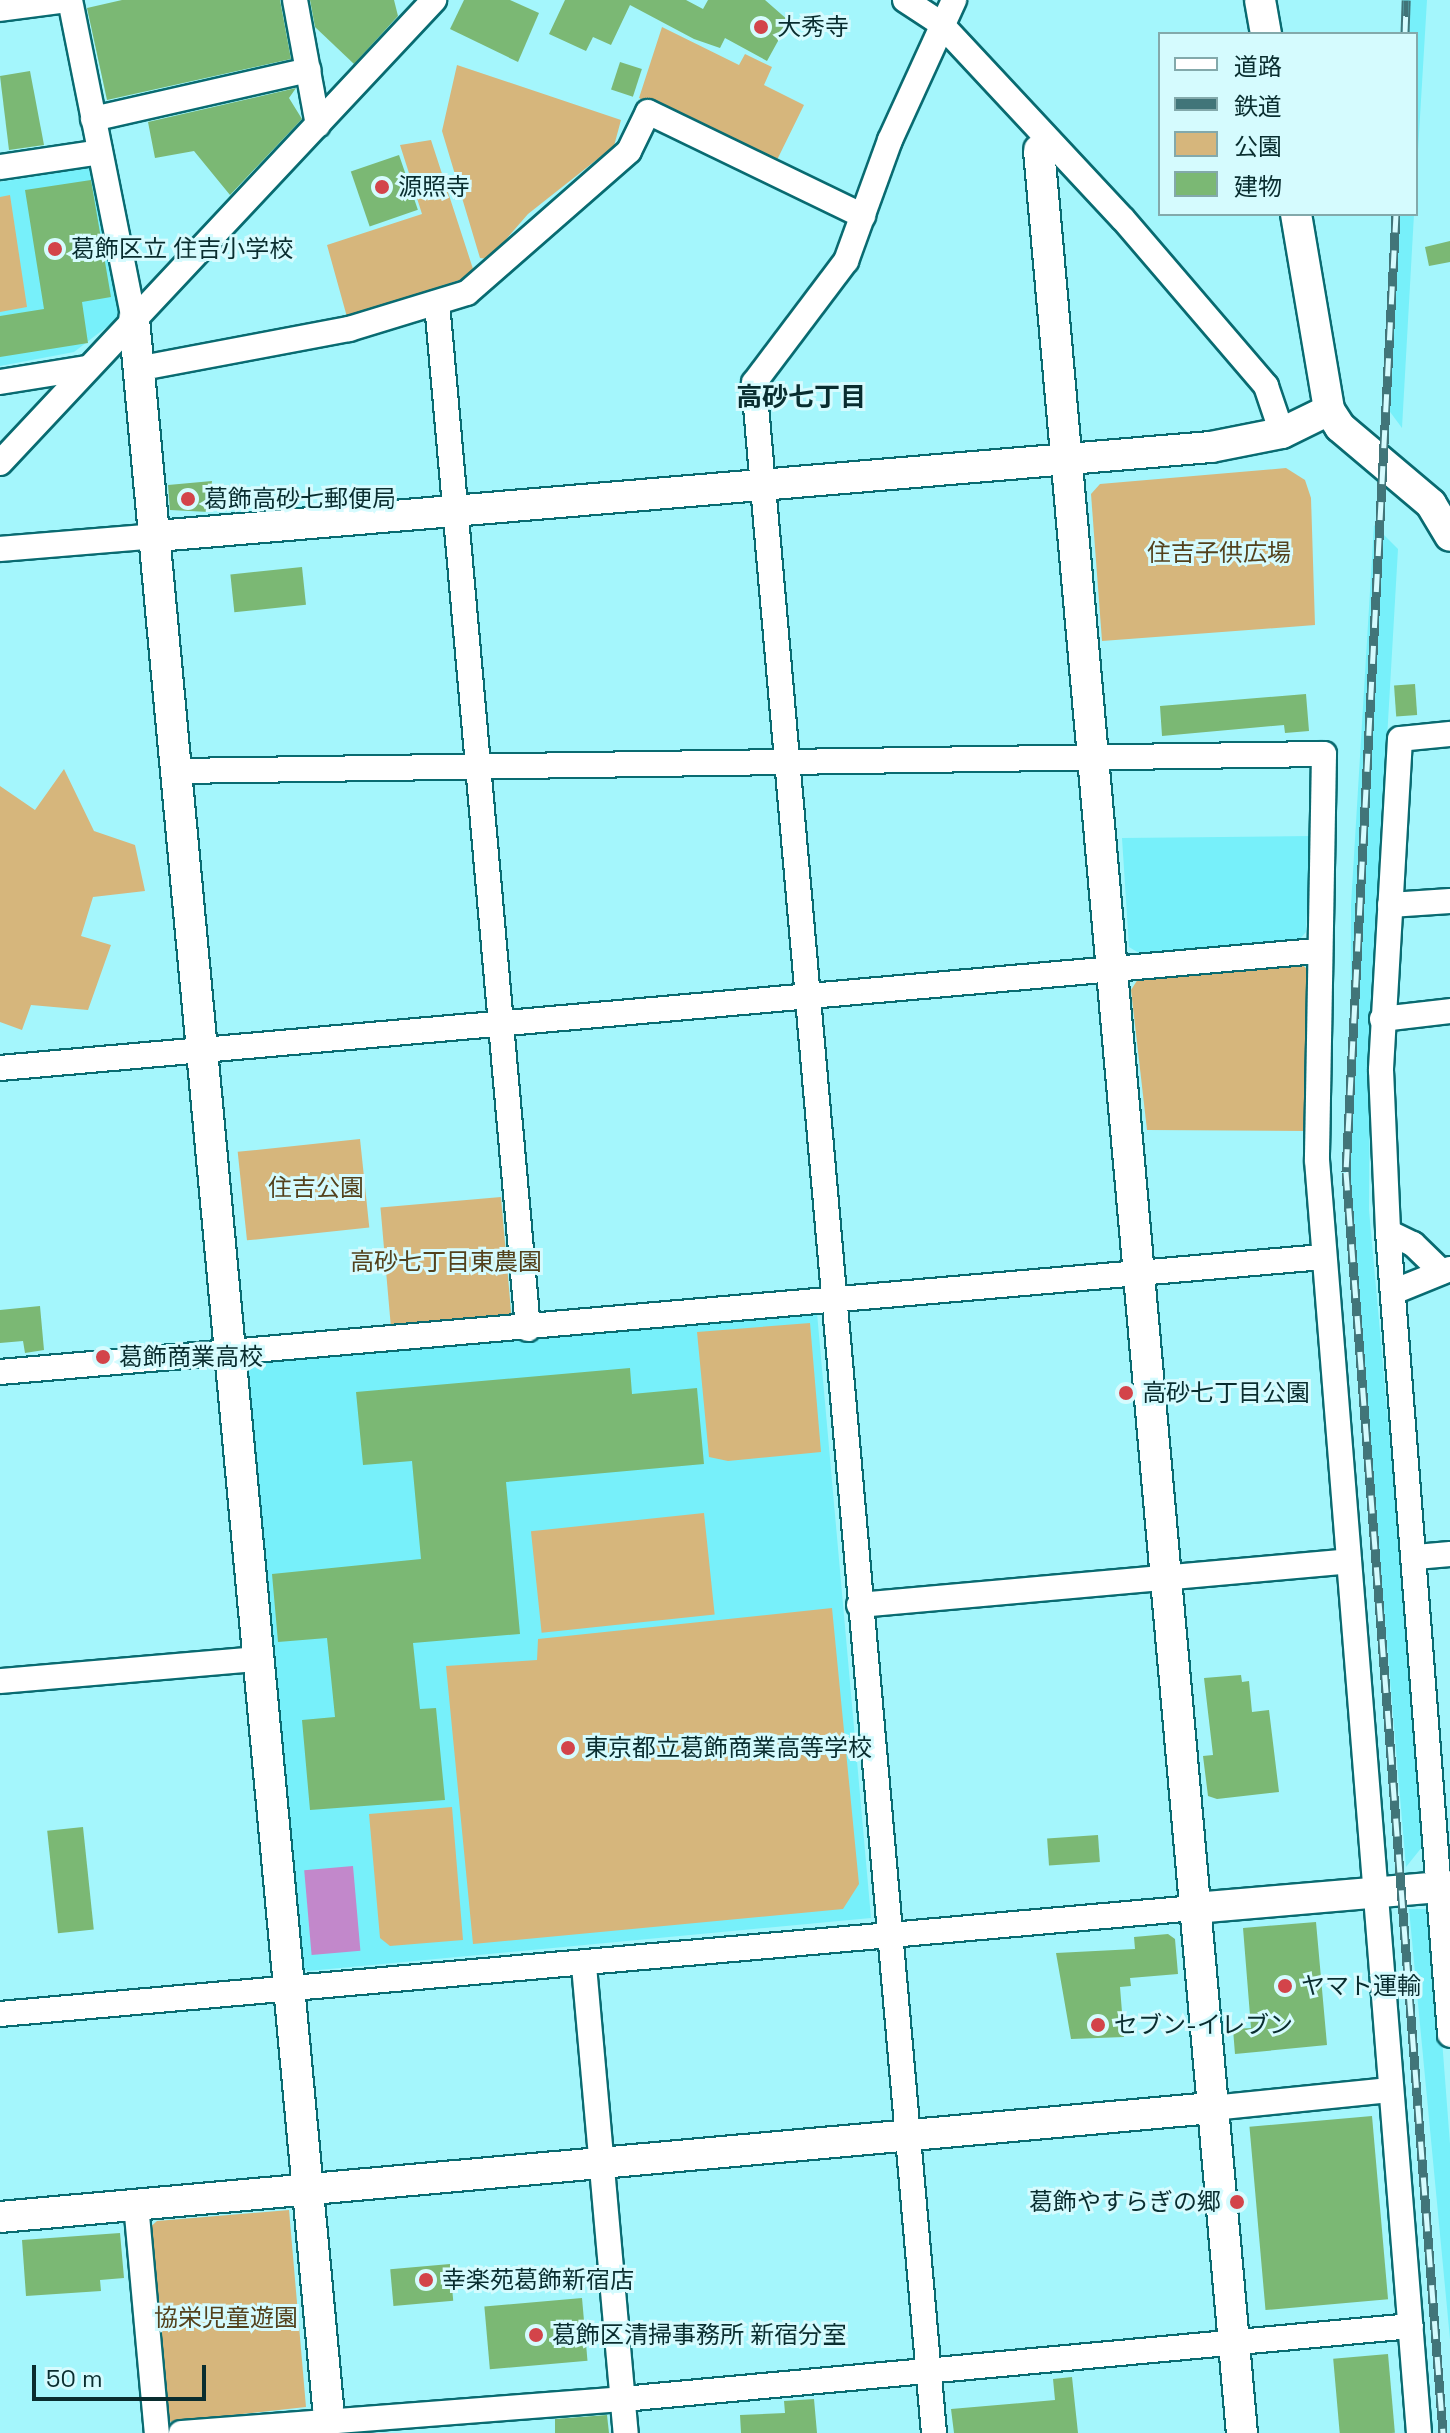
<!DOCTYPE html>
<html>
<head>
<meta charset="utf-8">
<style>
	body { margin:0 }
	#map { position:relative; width:1450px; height:2433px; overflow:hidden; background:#a4f6fc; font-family:"Space Grotesk","Noto Sans JP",sans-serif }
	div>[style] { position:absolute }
	.built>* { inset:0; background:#77f0fa }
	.green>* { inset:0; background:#d6b67c; transform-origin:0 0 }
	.water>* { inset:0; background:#c288cb; transform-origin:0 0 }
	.building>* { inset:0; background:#7bb874; transform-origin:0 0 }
	.roads { filter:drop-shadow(2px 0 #096b71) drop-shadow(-2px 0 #096b71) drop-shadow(0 2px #096b71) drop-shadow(0 -2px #096b71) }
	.minor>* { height:24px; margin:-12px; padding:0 12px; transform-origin:12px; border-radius:12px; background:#fff }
	.tertiary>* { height:30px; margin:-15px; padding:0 15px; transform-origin:15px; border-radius:15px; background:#fff }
	.rail>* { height:9px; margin-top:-4.5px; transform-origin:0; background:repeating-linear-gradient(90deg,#d5fbfe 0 18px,#417579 0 36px); box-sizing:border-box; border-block:2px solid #417579 }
	.dots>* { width:22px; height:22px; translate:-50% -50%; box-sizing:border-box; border:4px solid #d5fbfe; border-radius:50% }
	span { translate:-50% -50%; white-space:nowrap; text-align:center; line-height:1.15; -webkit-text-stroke:6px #d5fbfe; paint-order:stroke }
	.poi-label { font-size:24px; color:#092d2f }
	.left { translate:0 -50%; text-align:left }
	.right { translate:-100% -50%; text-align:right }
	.park-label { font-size:24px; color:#53411c }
	.neighbourhood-label { font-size:26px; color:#092d2f; font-weight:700 }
	.legend { position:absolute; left:1158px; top:32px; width:260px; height:184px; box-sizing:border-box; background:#d5fbfe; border:2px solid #83a9ab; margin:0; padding:10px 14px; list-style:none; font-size:24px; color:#092d2f }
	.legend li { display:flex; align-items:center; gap:16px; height:40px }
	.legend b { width:40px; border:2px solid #83a9ab }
	.scale { position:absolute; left:32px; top:2365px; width:174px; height:36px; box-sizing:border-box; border:4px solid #092d2f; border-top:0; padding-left:10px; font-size:24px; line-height:28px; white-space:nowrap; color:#092d2f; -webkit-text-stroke:6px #d5fbfe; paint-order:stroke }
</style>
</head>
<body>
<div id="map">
	<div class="built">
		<i style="clip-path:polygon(1403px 0,1427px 0,1416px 184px,1416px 34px,1402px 34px)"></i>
		<i style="clip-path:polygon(94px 167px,121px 316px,74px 352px,0 366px,0 182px)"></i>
		<i style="clip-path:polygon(1392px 214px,1414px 214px,1402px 428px,1382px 401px)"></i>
		<i style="clip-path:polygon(1374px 525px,1398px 549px,1370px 1033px,1369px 1210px,1426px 1842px,1406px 1867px,1350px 1210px,1351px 905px)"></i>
		<i style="clip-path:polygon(1310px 836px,1306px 932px,1299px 940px,1139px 953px,1129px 947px,1122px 838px)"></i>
		<i style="clip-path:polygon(817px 1313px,871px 1918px,308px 1971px,300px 1965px,245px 1362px)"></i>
		<i style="clip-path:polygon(1409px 1909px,1432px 1909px,1450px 2144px,1450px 2339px)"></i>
	</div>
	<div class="green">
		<i style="clip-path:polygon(662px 27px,739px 65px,745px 54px,772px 67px,764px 85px,804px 105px,776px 162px,639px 98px)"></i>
		<i style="clip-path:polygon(457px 65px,621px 120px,614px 146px,528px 214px,489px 259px,480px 258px,442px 131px)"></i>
		<i style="clip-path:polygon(431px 140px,475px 275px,347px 317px,327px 245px,422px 214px,400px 145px)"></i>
		<i style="clip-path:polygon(10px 195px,27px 307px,0 312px,0 197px)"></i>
		<i style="clip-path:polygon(1286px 468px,1305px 480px,1311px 498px,1315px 625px,1102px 641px,1091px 494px,1100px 484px)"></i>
		<i style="clip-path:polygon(64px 769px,94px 831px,135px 845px,145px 891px,93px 897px,81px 936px,111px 945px,88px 1010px,31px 1005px,22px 1030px,0 1022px,0 786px,35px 810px)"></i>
		<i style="clip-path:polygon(1300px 963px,1306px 968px,1307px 1131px,1147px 1130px,1131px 990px,1140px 976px)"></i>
		<i style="left:360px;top:1139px;width:89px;height:123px;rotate:84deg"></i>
		<i style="left:501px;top:1197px;width:121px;height:121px;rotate:85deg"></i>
		<i style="clip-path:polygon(810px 1323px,821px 1452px,728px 1461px,709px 1457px,697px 1332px)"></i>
		<i style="left:704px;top:1513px;width:102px;height:174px;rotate:84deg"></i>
		<i style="clip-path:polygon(832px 1608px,859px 1884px,843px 1909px,473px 1944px,446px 1666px,537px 1660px,538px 1639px)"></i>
		<i style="clip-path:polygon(452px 1807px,463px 1940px,390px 1946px,380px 1938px,369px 1814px)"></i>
		<i style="clip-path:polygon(289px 2210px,306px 2407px,171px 2422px,162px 2414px,148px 2229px,157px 2221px)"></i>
	</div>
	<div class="water">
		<i style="left:353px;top:1866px;width:85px;height:49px;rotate:85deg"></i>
	</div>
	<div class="building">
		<i style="clip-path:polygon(122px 0,280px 0,291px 59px,107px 100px,87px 8px)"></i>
		<i style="clip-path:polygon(310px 0,394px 0,398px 16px,354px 64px,315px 27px)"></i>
		<i style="clip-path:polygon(464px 0,510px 0,539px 13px,518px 62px,450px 29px)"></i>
		<i style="clip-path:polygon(565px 0,686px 0,703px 9px,708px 0,765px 0,789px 21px,767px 61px,725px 38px,720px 48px,694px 39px,630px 5px,611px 45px,593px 37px,586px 51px,549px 34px)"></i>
		<i style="left:620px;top:62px;width:23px;height:29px;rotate:18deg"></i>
		<i style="clip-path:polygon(30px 71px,44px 145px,9px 150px,0 76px)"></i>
		<i style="clip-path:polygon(296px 88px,289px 98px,302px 119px,230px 195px,194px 151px,155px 158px,148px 122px)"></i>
		<i style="left:399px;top:155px;width:58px;height:51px;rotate:71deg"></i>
		<i style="clip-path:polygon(91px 180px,111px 297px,82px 302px,88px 343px,0 357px,0 316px,44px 309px,25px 190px)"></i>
		<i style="clip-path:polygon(1450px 241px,1450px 262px,1429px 266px,1425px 247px)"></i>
		<i style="clip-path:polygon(212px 481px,209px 512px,170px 510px,168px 485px)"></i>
		<i style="left:302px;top:567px;width:38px;height:72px;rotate:84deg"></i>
		<i style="left:1415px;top:684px;width:31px;height:21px;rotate:86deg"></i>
		<i style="clip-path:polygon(1306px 694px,1309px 731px,1285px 733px,1284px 725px,1162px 736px,1160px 706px)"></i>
		<i style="clip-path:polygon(40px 1306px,44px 1350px,25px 1353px,23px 1341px,0 1343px,0 1310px)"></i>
		<i style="clip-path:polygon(630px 1368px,632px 1394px,697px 1388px,704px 1464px,506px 1482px,520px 1634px,413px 1643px,420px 1709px,436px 1708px,445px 1800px,310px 1810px,302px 1720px,335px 1717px,327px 1638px,278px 1642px,272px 1574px,421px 1559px,412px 1461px,363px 1465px,356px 1392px)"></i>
		<i style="clip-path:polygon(1241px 1675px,1242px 1682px,1249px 1681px,1252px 1712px,1269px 1710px,1279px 1792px,1217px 1799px,1208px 1796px,1203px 1756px,1213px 1755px,1204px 1678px)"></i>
		<i style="left:83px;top:1827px;width:103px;height:36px;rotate:84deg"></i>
		<i style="left:1098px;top:1835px;width:27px;height:51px;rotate:86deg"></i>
		<i style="clip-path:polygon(1316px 1922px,1327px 2045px,1235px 2054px,1233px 2029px,1251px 2028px,1243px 1928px)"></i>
		<i style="clip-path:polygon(1168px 1934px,1175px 1939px,1178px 1974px,1130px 1978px,1131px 1986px,1120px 1987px,1124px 2037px,1071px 2039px,1056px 1953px,1135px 1949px,1134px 1937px)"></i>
		<i style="left:1372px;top:2116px;width:184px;height:123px;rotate:85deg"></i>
		<i style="clip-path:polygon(120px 2233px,124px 2278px,100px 2280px,101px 2291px,26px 2296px,22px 2240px)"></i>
		<i style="left:450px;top:2264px;width:37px;height:60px;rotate:85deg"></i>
		<i style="left:582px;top:2298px;width:63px;height:98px;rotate:85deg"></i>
		<i style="left:1388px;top:2354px;width:79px;height:55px;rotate:85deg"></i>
		<i style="clip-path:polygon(1072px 2377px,1078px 2433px,954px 2433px,951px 2409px,1055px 2400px,1053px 2379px)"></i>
		<i style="clip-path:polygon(814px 2399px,817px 2433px,741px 2433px,740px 2415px,785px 2413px,784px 2401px)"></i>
		<i style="clip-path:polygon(607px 2415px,609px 2433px,555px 2433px,555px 2419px)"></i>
	</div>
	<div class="roads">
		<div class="minor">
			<i style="left:70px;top:0;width:325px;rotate:78.7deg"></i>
			<i style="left:295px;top:0;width:127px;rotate:79.6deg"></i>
			<i style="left:905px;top:0;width:42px;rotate:33.3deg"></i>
			<i style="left:940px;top:23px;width:268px;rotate:47deg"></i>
			<i style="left:1123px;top:219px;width:220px;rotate:49.4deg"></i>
			<i style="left:1266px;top:386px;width:50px;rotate:71.2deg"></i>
			<i style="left:0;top:9px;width:69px;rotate:-7.5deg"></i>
			<i style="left:93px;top:119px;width:221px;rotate:-12.8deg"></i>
			<i style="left:0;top:167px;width:101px;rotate:-8.5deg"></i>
			<i style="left:437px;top:303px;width:1030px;rotate:84.93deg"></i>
			<i style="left:142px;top:368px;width:211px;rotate:-10.7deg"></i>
			<i style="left:349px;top:329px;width:123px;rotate:-17deg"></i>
			<i style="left:467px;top:293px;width:215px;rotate:-41.2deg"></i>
			<i style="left:629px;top:151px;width:43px;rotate:-64deg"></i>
			<i style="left:648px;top:112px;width:239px;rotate:25.8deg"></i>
			<i style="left:0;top:382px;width:87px;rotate:-9.2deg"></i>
			<i style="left:0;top:463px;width:635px;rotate:-46.85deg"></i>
			<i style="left:0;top:549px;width:158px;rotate:-4.7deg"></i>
			<i style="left:1450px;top:734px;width:50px;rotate:174.3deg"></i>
			<i style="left:1400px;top:739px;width:332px;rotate:93.3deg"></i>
			<i style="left:1381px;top:1070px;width:162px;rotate:87.5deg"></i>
			<i style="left:1388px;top:1232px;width:805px;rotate:85.58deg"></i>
			<i style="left:177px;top:771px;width:1147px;rotate:-0.85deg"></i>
			<i style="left:1324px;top:754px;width:406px;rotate:91deg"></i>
			<i style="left:1317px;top:1160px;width:1277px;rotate:85.42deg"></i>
			<i style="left:1390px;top:905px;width:60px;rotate:-3.8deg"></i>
			<i style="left:1382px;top:1019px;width:68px;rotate:-6.7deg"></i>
			<i style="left:0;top:1068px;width:1322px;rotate:-5.08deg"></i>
			<i style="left:1388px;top:1232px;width:28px;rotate:26deg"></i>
			<i style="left:1413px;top:1244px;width:40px;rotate:44deg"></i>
			<i style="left:1393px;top:1292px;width:61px;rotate:-22deg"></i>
			<i style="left:0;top:1372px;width:1328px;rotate:-4.97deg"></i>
			<i style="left:1416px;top:1557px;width:34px;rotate:-5deg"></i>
			<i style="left:859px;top:1605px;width:492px;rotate:-5.1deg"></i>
			<i style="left:0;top:1681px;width:259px;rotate:-4.9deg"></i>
			<i style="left:584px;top:1966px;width:469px;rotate:84.9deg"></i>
			<i style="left:0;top:2014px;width:1200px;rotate:-5.07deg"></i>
			<i style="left:1212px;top:2108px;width:179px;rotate:-5.8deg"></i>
			<i style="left:136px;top:2204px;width:230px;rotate:84.8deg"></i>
			<i style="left:181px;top:2433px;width:443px;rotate:-4.4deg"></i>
			<i style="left:623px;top:2399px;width:791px;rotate:-5.29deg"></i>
			<i style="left:934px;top:2433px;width:2058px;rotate:-95.02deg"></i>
			<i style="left:754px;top:383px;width:153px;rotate:-53deg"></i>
			<i style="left:846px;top:261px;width:129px;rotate:-70deg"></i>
			<i style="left:890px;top:140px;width:154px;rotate:-65.4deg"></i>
		</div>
		<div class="tertiary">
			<i style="left:1260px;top:0;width:35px;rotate:80deg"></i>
			<i style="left:1039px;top:150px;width:2292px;rotate:84.92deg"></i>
			<i style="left:1296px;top:214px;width:199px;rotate:80.4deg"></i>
			<i style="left:1329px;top:410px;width:20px;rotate:57deg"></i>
			<i style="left:1340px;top:427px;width:119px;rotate:40.2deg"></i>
			<i style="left:1431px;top:504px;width:37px;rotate:59deg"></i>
			<i style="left:134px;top:319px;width:2098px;rotate:84.69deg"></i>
			<i style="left:157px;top:536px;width:1058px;rotate:-4.83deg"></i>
			<i style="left:1211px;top:447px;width:72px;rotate:-11.2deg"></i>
			<i style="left:1282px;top:433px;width:52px;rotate:-26.1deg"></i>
			<i style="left:1195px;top:1908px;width:256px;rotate:-4.9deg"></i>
			<i style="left:0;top:2217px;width:1217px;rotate:-5.14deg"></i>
		</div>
	</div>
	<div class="rail">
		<i style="left:1405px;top:34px;width:34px;rotate:-88deg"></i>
		<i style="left:1396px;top:214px;width:959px;rotate:92.99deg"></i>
		<i style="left:1346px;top:1172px;width:1265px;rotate:85.6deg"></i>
	</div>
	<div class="dots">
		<i style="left:761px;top:27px;background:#d3444a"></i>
		<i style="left:382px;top:187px;background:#d3444a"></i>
		<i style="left:55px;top:249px;background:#d3444a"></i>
		<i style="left:188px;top:499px;background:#d3444a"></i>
		<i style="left:103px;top:1357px;background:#d3444a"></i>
		<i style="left:1126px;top:1393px;background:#d3444a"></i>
		<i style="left:568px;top:1748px;background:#d3444a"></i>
		<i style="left:1285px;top:1986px;background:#d3444a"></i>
		<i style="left:1098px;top:2025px;background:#d3444a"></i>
		<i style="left:1237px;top:2202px;background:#d3444a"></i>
		<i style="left:426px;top:2280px;background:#d3444a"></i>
		<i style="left:536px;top:2335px;background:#d3444a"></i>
	</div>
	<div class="poi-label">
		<span class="left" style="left:777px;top:27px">大秀寺</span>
		<span class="left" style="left:398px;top:187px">源照寺</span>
		<span class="left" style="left:71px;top:249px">葛飾区立 住吉小学校</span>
		<span class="left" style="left:204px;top:499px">葛飾高砂七郵便局</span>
		<span class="left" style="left:119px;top:1357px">葛飾商業高校</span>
		<span class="left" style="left:1142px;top:1393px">高砂七丁目公園</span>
		<span class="left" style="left:584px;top:1748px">東京都立葛飾商業高等学校</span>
		<span class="left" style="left:1301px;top:1986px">ヤマト運輸</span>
		<span class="left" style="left:1114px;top:2025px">セブン-イレブン</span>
		<span class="right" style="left:1221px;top:2202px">葛飾やすらぎの郷</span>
		<span class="left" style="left:442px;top:2280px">幸楽苑葛飾新宿店</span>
		<span class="left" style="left:552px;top:2335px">葛飾区清掃事務所 新宿分室</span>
	</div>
	<div class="park-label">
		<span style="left:1219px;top:553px">住吉子供広場</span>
		<span style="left:316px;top:1188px">住吉公園</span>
		<span style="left:446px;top:1262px">高砂七丁目東農園</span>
		<span style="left:226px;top:2318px">協栄児童遊園</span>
	</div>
	<div class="neighbourhood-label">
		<span style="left:801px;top:398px">高砂七丁目</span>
	</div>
	<ul class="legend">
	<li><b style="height:10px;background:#fff"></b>道路</li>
	<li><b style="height:10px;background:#417579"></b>鉄道</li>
	<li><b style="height:22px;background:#d6b67c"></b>公園</li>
	<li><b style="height:22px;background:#7bb874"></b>建物</li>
	</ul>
	<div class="scale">50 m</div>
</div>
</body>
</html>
